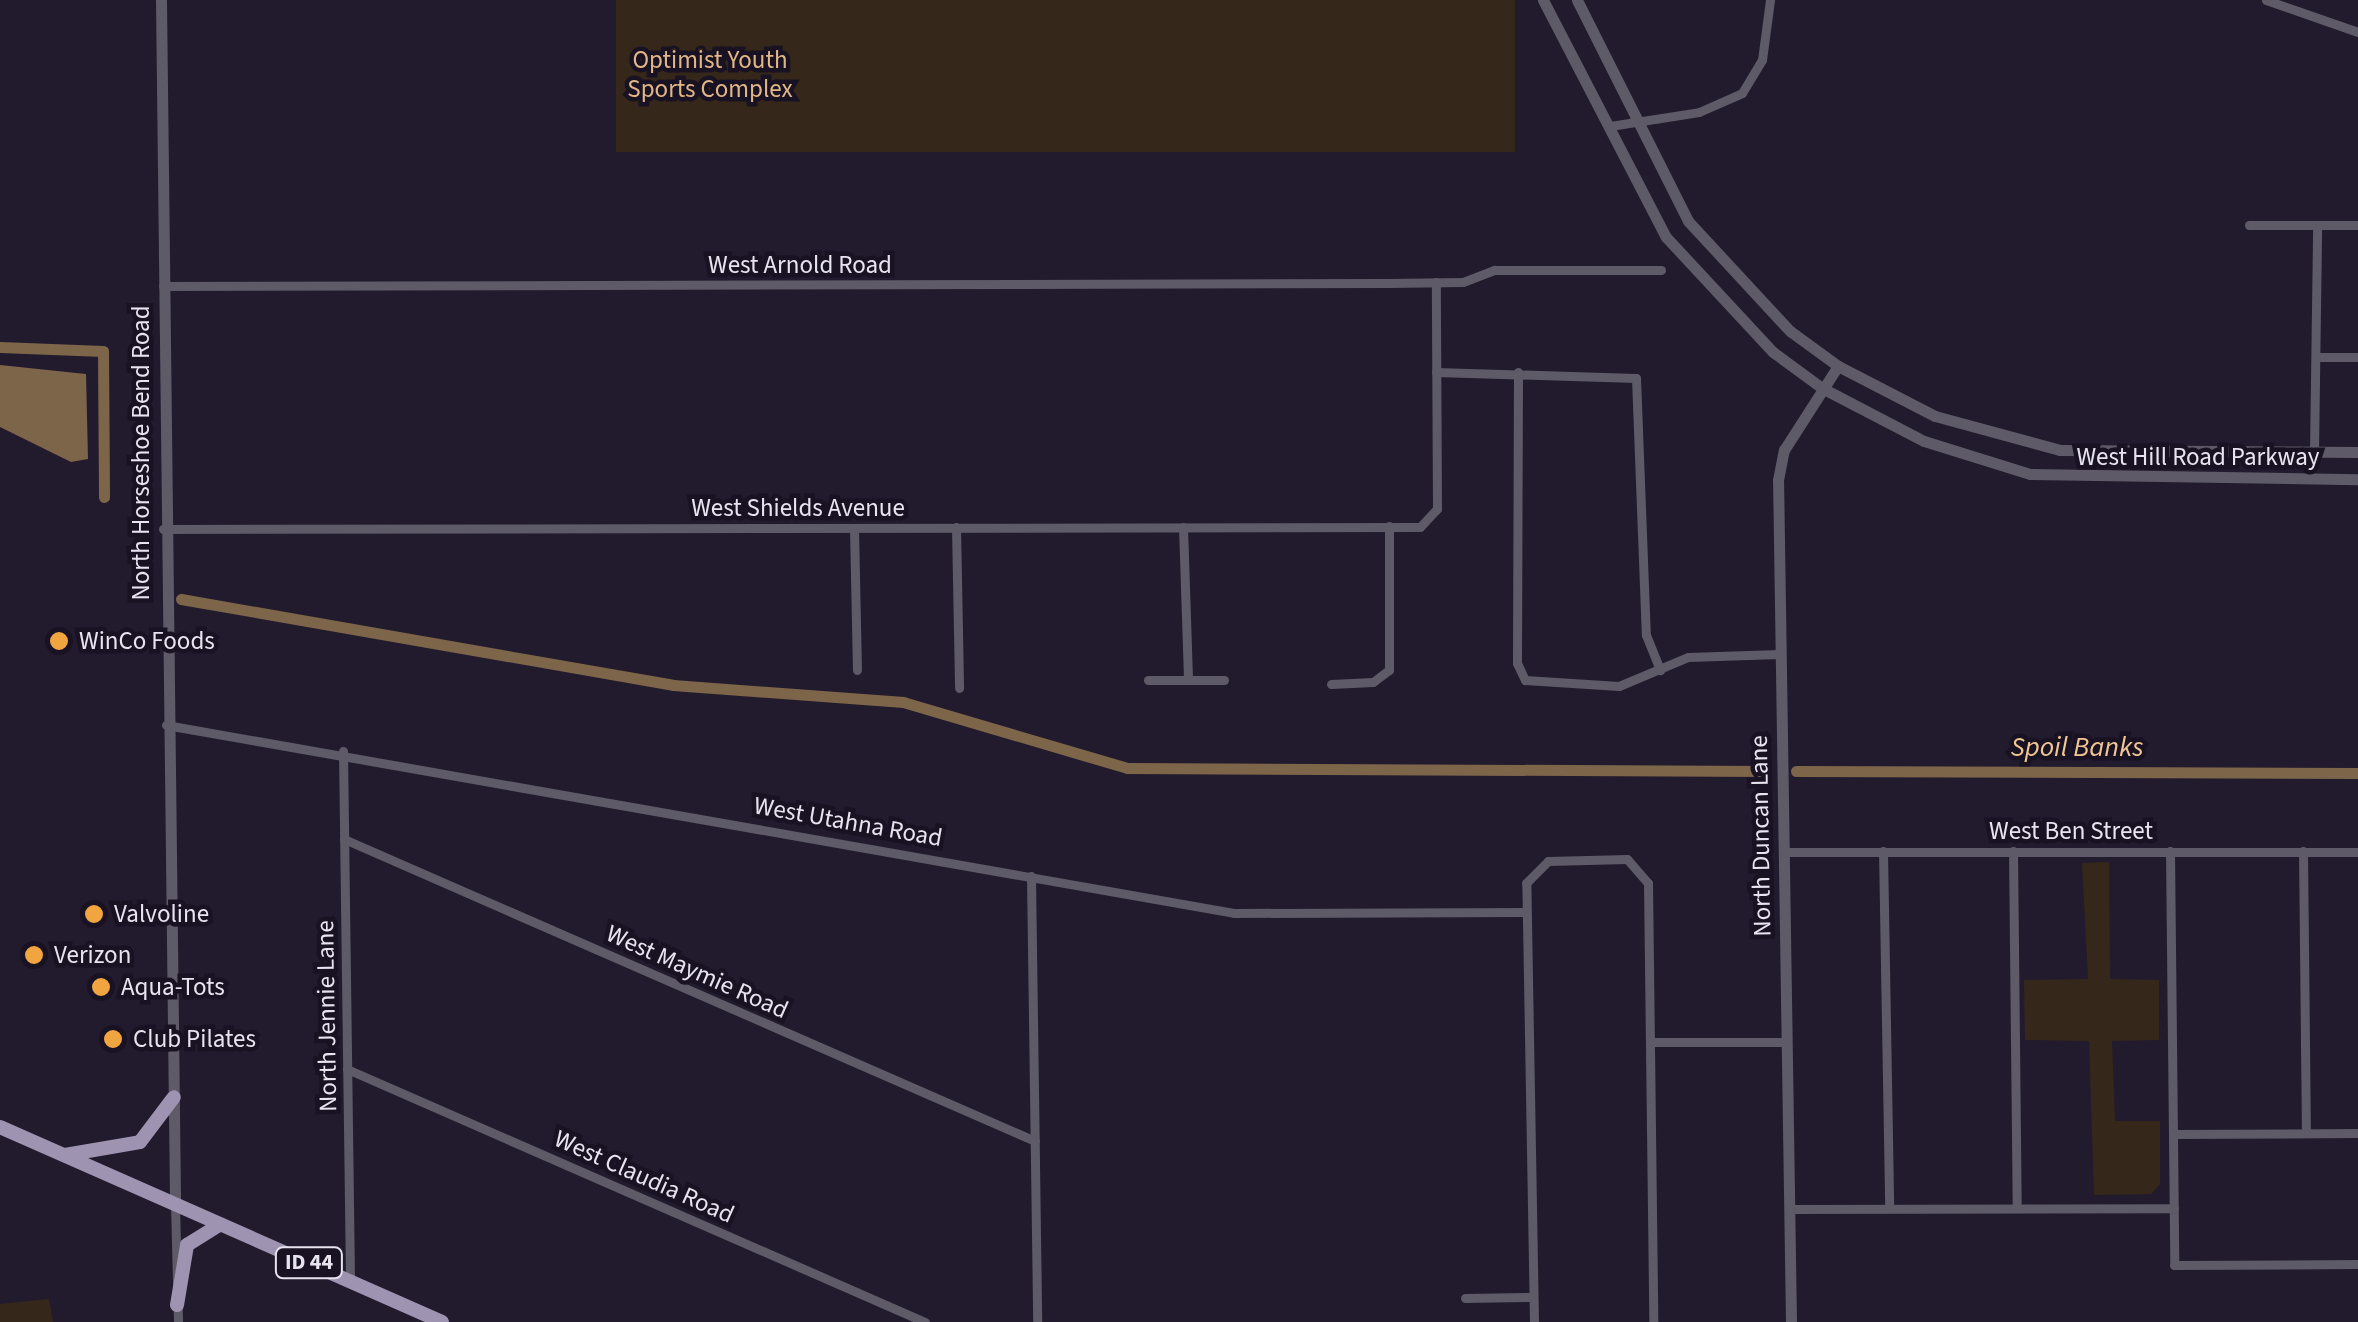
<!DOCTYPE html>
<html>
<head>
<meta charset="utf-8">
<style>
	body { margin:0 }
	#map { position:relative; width:2358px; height:1322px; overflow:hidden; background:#221b2d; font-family:"Source Sans 3",sans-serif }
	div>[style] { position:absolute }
	.green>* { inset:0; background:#35281a; transform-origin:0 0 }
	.water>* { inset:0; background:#7d654a }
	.canal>* { height:11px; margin:-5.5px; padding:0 5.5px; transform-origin:5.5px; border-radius:5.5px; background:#7d654a }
	.minor>* { height:9px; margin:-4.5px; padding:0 4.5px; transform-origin:4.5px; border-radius:4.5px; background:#5e5a67 }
	.tertiary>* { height:11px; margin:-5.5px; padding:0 5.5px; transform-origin:5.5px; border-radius:5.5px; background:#5e5a67 }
	.primary>* { height:14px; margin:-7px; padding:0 7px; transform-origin:7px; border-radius:7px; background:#9e94b1 }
	.dots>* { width:28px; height:28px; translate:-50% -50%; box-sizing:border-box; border:5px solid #191223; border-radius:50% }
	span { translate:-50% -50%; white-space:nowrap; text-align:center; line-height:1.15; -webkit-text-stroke:9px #191223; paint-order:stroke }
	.shield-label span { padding:2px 8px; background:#191223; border:2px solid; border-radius:8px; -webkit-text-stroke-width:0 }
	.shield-label { font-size:22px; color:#e7e3ef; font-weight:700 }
	.park-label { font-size:25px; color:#e1b787 }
	.street-label { font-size:25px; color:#e7e3ef }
	.poi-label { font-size:25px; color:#e7e3ef }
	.left { translate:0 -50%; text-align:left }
	.water-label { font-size:28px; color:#f1c695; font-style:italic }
</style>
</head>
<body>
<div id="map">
	<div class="green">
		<i style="left:616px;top:0;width:899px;height:152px"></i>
		<i style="clip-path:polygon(2109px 862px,2110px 979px,2159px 980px,2159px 1040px,2112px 1041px,2115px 1121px,2160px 1121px,2160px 1184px,2151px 1194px,2094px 1195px,2089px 1041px,2025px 1040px,2024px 980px,2088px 979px,2082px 863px)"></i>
		<i style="clip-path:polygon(49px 1299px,53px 1322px,0 1322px,0 1304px)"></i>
	</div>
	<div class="water">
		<i style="clip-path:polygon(0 365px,86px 374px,88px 459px,71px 462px,0 427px)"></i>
	</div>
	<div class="canal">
		<i style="left:0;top:347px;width:103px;rotate:2.2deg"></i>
		<i style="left:103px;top:351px;width:146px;rotate:89.6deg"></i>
		<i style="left:181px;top:599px;width:499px;rotate:9.9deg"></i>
		<i style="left:673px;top:685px;width:231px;rotate:4.2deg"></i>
		<i style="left:903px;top:702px;width:234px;rotate:16.4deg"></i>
		<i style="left:1127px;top:768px;width:639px;rotate:0.27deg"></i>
		<i style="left:1796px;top:771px;width:562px;rotate:0.2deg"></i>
	</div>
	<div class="minor">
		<i style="left:2266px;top:0;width:97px;rotate:19.2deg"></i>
		<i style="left:1610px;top:126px;width:90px;rotate:-8.9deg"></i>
		<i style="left:1699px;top:112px;width:47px;rotate:-23.8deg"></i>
		<i style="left:1742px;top:93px;width:39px;rotate:-59deg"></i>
		<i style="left:1762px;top:60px;width:61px;rotate:-82.4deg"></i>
		<i style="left:2249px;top:225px;width:109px"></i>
		<i style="left:163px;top:286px;width:1225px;rotate:-0.14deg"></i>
		<i style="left:1388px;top:283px;width:75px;rotate:-0.8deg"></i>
		<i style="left:1463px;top:282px;width:34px;rotate:-21deg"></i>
		<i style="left:1495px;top:270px;width:166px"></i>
		<i style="left:2316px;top:357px;width:42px"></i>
		<i style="left:1436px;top:372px;width:200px;rotate:1.7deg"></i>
		<i style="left:1636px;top:378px;width:257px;rotate:87.8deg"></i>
		<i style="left:1646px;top:635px;width:38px;rotate:68deg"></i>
		<i style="left:1518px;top:372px;width:291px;rotate:90.2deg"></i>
		<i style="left:1517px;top:663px;width:19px;rotate:65deg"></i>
		<i style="left:1525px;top:680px;width:94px;rotate:3.7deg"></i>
		<i style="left:1619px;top:686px;width:75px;rotate:-22.8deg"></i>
		<i style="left:1688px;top:657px;width:92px;rotate:-1.9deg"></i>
		<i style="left:2314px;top:452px;width:227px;rotate:-89.2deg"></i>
		<i style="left:956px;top:527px;width:161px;rotate:88.9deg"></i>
		<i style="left:1183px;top:527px;width:153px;rotate:88.1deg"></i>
		<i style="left:854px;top:528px;width:142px;rotate:88.8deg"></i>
		<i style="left:163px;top:529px;width:1257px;rotate:-0.09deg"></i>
		<i style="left:1420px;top:527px;width:25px;rotate:-47deg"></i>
		<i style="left:1437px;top:509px;width:227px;rotate:-90.3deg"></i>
		<i style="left:1148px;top:680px;width:76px"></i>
		<i style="left:1331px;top:684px;width:42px;rotate:-2.7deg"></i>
		<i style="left:1373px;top:682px;width:20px;rotate:-37deg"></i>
		<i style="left:1389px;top:670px;width:144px;rotate:-90deg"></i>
		<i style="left:166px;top:725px;width:1084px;rotate:9.98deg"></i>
		<i style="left:1234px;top:913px;width:292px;rotate:-0.2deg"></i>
		<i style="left:343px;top:751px;width:530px;rotate:89.24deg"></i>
		<i style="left:344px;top:839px;width:754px;rotate:23.61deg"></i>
		<i style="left:1883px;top:851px;width:357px;rotate:89deg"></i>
		<i style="left:2013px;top:851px;width:357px;rotate:89.4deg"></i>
		<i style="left:2170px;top:851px;width:414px;rotate:89.4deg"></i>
		<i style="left:2174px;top:1265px;width:184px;rotate:-0.3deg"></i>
		<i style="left:2303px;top:851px;width:282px;rotate:89.4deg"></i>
		<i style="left:1784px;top:852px;width:574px"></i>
		<i style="left:1031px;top:876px;width:446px;rotate:89.2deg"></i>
		<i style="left:1652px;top:1042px;width:135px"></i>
		<i style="left:347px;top:1069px;width:631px;rotate:23.64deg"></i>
		<i style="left:2173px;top:1134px;width:185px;rotate:-0.3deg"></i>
		<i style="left:175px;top:1205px;width:117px;rotate:88.5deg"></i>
		<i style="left:1789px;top:1209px;width:385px;rotate:-0.1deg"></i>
		<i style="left:1465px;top:1298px;width:66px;rotate:-0.9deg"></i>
		<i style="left:1534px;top:1322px;width:439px;rotate:-91deg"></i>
		<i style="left:1526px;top:883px;width:31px;rotate:-45deg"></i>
		<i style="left:1548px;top:861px;width:79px;rotate:-1.5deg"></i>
		<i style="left:1627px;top:859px;width:32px;rotate:49deg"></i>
		<i style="left:1648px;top:883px;width:439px;rotate:89.3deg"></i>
	</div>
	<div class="tertiary">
		<i style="left:161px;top:0;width:1205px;rotate:89.33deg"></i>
		<i style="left:1543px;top:0;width:267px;rotate:62.6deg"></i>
		<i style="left:1666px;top:237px;width:157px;rotate:47.1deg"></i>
		<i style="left:1773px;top:352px;width:61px;rotate:36.3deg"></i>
		<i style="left:1822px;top:388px;width:115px;rotate:27.5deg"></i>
		<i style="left:1924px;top:441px;width:111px;rotate:17.3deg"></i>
		<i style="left:2030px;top:474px;width:328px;rotate:0.9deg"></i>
		<i style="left:1577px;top:0;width:247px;rotate:63.3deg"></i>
		<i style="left:1688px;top:221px;width:150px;rotate:47.2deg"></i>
		<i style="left:1790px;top:331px;width:59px;rotate:36.1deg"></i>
		<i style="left:1838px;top:366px;width:109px;rotate:27.3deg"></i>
		<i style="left:1935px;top:416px;width:130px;rotate:15.2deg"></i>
		<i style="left:2060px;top:450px;width:298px;rotate:0.4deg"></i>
		<i style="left:1791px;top:1322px;width:842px;rotate:-90.88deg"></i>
		<i style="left:1778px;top:480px;width:31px;rotate:-79deg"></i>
		<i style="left:1784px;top:450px;width:100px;rotate:-57.3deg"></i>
	</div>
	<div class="primary">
		<i style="left:0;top:1127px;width:483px;rotate:23.8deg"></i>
		<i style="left:65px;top:1155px;width:76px;rotate:-9.8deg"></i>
		<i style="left:140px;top:1142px;width:56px;rotate:-52.9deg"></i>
		<i style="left:177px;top:1305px;width:61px;rotate:-80.5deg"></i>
		<i style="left:187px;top:1245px;width:39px;rotate:-32deg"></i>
	</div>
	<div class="dots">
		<i style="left:59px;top:641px;background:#f1a540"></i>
		<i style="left:94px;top:914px;background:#f1a540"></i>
		<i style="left:34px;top:955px;background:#f1a540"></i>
		<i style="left:101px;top:987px;background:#f1a540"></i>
		<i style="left:113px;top:1039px;background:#f1a540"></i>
	</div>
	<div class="shield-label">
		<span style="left:309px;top:1263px">ID 44</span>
	</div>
	<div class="park-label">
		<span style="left:710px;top:75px">Optimist Youth<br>Sports Complex</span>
	</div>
	<div class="street-label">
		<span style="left:800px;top:265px">West Arnold Road</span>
		<span style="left:141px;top:453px;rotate:-90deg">North Horseshoe Bend Road</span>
		<span style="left:2198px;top:457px">West Hill Road Parkway</span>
		<span style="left:798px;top:508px">West Shields Avenue</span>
		<span style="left:848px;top:822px;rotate:10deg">West Utahna Road</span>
		<span style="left:2071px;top:831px">West Ben Street</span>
		<span style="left:1761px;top:836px;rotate:-91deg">North Duncan Lane</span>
		<span style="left:697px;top:972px;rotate:24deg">West Maymie Road</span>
		<span style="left:327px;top:1016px;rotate:-91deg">North Jennie Lane</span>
		<span style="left:644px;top:1177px;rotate:24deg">West Claudia Road</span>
	</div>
	<div class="poi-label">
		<span class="left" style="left:79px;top:641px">WinCo Foods</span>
		<span class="left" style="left:114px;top:914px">Valvoline</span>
		<span class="left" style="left:54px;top:955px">Verizon</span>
		<span class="left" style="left:121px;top:987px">Aqua-Tots</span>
		<span class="left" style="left:133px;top:1039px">Club Pilates</span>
	</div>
	<div class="water-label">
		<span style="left:2077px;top:747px">Spoil Banks</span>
	</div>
</div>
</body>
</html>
